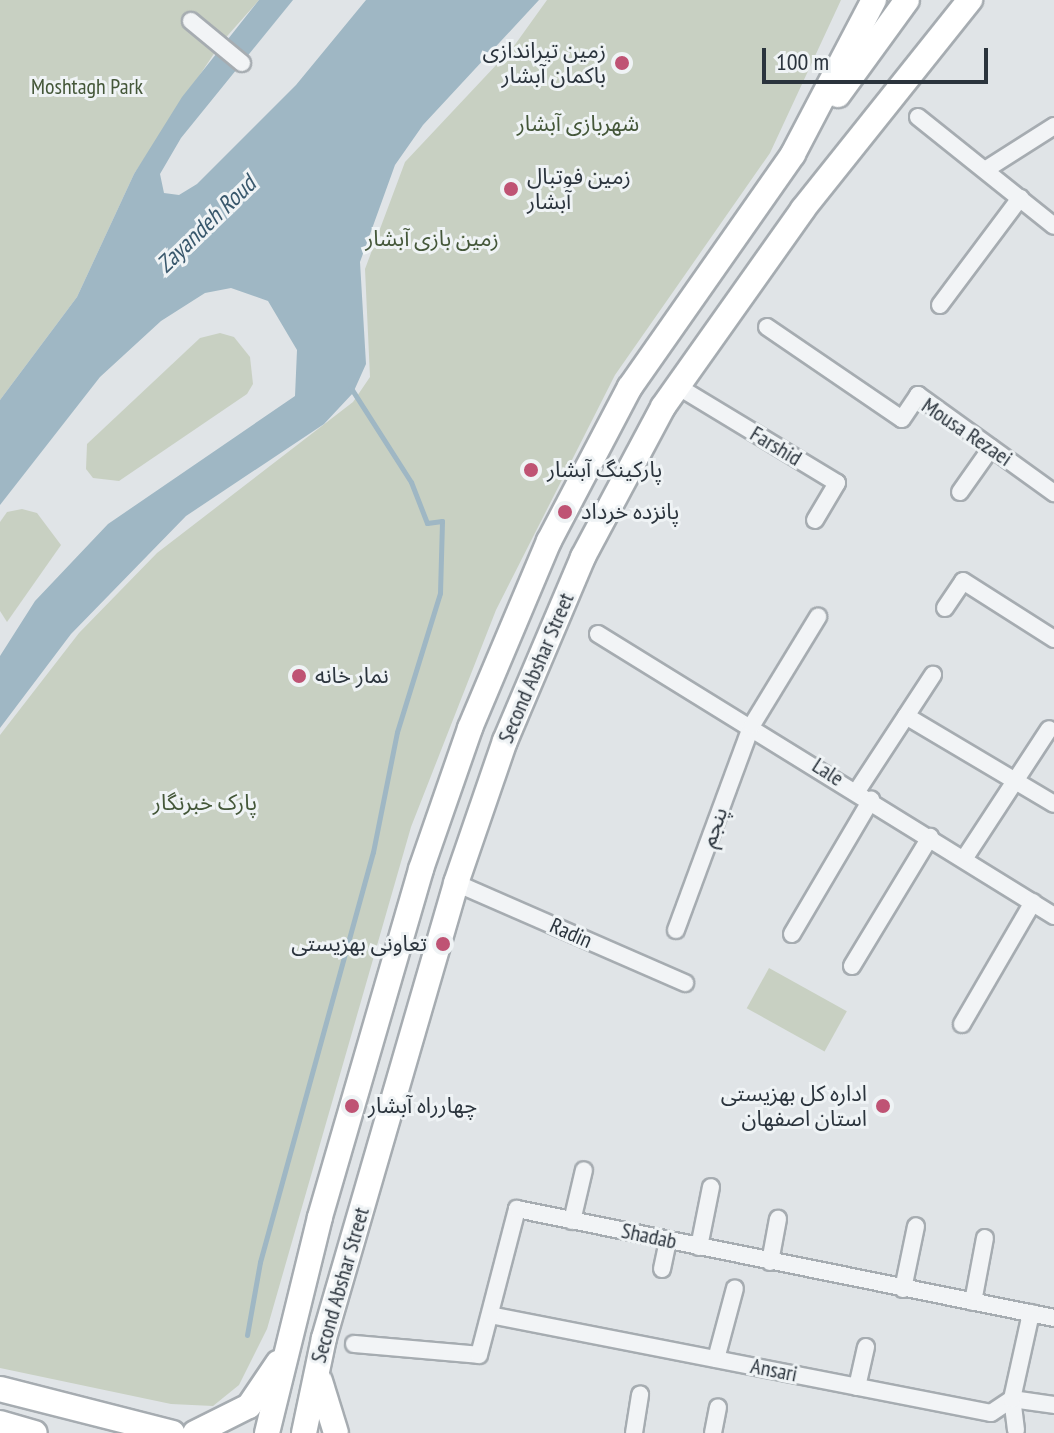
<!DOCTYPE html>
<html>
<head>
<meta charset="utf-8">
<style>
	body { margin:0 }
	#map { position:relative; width:1054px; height:1433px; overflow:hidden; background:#e0e4e7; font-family:"PT Sans Narrow","Noto Sans Arabic",sans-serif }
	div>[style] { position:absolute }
	.green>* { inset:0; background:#c8d0c2; transform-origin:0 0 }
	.water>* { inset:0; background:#9fb7c4 }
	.stream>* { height:5px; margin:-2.5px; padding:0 2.5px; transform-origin:2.5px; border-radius:2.5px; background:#9fb7c4 }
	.roads { filter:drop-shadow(2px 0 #a6acb1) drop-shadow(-2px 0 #a6acb1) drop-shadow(0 2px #a6acb1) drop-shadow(0 -2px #a6acb1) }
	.street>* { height:16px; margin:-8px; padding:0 8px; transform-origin:8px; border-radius:8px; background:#f2f4f6 }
	.primary>* { height:24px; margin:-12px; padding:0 12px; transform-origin:12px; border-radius:12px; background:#fff }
	.dots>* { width:22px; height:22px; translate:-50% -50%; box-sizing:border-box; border:4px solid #eff3f5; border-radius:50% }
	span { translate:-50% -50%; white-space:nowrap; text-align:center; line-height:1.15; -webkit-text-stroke:6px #eff3f5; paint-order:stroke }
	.poi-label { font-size:22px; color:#2b343d }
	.right { translate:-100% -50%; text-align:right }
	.left { translate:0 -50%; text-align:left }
	.park-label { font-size:22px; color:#445739 }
	.street-label { font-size:22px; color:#2b343d }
	.water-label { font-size:24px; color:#39586c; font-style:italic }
	.scale { position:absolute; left:762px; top:48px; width:226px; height:36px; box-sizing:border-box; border:4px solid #2b343d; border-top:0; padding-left:10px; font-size:24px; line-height:28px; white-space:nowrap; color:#2b343d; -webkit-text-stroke:6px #eff3f5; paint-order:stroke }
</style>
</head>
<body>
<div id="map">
	<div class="green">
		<i style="clip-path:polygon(0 0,259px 0,221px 43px,134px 174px,77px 297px,0 400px)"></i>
		<i style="clip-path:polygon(547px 0,841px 0,770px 153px,615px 375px,496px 610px,411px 827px,267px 1329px,239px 1385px,213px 1406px,171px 1404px,0 1368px,0 735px,79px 633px,157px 553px,353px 402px,370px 377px,365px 269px,405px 162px,514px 46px)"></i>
		<i style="clip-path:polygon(220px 333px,234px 337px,250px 357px,253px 384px,247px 394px,119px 481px,93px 478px,86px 469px,87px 444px,200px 338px)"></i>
		<i style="clip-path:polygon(22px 509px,37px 513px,61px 545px,7px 622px,0 611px,0 522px,7px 512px)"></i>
		<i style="left:769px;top:968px;width:89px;height:46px;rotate:29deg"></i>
	</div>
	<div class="water">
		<i style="clip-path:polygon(259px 0,293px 0,181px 138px,160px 174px,164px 193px,179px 195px,197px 184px,296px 85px,366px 0,539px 0,423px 125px,395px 165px,360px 262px,366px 364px,353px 393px,324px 424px,186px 516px,71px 634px,0 728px,0 656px,35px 601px,108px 524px,295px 396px,297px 350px,268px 301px,231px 288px,205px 293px,161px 321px,100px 377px,0 505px,0 400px,77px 297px,134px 174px,182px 97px)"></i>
	</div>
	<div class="stream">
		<i style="left:247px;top:1335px;width:74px;rotate:-79.9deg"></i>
		<i style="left:260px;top:1262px;width:425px;rotate:-74.6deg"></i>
		<i style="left:373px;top:852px;width:122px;rotate:-78.7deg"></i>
		<i style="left:397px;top:732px;width:145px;rotate:-72.8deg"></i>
		<i style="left:440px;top:593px;width:72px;rotate:-88.4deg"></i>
		<i style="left:442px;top:521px;width:15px;rotate:172deg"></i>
		<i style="left:427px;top:523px;width:44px;rotate:-111.3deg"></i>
		<i style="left:411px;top:482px;width:112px;rotate:-122.6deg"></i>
	</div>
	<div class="roads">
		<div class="street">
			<i style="left:191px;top:21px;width:66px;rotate:39.5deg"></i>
			<i style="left:918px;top:117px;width:174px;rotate:38.7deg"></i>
			<i style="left:985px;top:170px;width:82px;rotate:-32.5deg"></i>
			<i style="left:940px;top:305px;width:134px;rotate:-53.2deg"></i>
			<i style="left:767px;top:327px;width:163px;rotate:34.3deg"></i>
			<i style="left:902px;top:419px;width:29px;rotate:-56deg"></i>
			<i style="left:918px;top:395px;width:168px;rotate:35.8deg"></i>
			<i style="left:677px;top:386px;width:187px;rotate:31.2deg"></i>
			<i style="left:837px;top:483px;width:43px;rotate:120.7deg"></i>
			<i style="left:960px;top:492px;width:54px;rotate:-54.8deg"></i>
			<i style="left:945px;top:608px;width:32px;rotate:-56deg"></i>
			<i style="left:963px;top:581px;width:108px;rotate:32.5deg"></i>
			<i style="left:598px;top:634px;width:536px;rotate:31.73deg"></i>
			<i style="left:906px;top:716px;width:172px;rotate:30.7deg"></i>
			<i style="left:857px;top:791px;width:139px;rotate:-56.8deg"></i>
			<i style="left:964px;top:859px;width:155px;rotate:-56.8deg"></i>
			<i style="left:456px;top:883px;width:250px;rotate:23.6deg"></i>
			<i style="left:676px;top:930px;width:219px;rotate:-69.7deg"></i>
			<i style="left:752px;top:725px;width:127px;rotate:-58.6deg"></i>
			<i style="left:792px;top:934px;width:156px;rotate:-59.5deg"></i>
			<i style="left:852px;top:966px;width:151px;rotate:-58.8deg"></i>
			<i style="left:962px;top:1024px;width:141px;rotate:-59.8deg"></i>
			<i style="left:572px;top:1221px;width:52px;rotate:-76.8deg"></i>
			<i style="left:699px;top:1247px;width:61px;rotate:-78.7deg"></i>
			<i style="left:770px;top:1262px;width:44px;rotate:-79.5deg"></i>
			<i style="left:662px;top:1269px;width:29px;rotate:-78deg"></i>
			<i style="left:903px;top:1289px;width:64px;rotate:-78.3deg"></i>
			<i style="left:973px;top:1302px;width:65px;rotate:-79.4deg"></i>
			<i style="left:490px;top:1315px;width:510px;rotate:11.07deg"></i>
			<i style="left:991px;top:1413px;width:25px;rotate:-34deg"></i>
			<i style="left:1012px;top:1399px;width:42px;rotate:8.1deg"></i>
			<i style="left:354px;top:1344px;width:125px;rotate:5deg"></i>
			<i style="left:479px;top:1355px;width:151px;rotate:-75.4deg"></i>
			<i style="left:517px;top:1209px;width:548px;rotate:11.47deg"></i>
			<i style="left:716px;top:1359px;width:73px;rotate:-75deg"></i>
			<i style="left:857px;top:1387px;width:41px;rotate:-77.3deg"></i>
			<i style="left:1016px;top:1430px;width:31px;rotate:-97deg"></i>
			<i style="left:1012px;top:1399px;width:88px;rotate:-77.5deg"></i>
			<i style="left:634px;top:1433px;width:39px;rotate:-81deg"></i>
			<i style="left:713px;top:1433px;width:26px;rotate:-79deg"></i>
		</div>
		<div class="primary">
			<i style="left:838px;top:95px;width:117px;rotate:-54deg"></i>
			<i style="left:320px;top:1381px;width:54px;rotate:72.9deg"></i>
			<i style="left:0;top:1389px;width:178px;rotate:14.3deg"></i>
			<i style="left:0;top:1423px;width:36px;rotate:16deg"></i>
			<i style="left:195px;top:1433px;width:60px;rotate:-26.6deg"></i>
			<i style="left:249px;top:1406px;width:52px;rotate:-56deg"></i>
			<i style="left:267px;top:1433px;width:222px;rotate:-76.2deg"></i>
			<i style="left:320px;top:1217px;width:362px;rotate:-73.8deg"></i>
			<i style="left:421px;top:869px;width:149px;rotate:-70.8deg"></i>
			<i style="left:470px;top:728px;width:203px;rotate:-67.1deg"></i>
			<i style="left:549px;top:541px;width:174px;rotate:-62.3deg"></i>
			<i style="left:630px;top:387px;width:284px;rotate:-55deg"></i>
			<i style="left:793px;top:154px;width:174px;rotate:-62.3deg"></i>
			<i style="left:304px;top:1433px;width:97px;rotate:-78.1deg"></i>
			<i style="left:324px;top:1338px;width:474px;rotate:-73.8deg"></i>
			<i style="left:456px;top:883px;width:150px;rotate:-71deg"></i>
			<i style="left:505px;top:741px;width:200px;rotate:-67deg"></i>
			<i style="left:583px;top:557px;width:170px;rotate:-61.9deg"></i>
			<i style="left:663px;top:407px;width:242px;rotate:-54.7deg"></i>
			<i style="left:803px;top:209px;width:268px;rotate:-51.4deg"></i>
		</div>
	</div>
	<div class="dots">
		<i style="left:622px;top:63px;background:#bf5374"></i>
		<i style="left:511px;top:189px;background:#bf5374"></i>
		<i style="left:531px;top:470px;background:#bf5374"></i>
		<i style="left:565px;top:512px;background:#bf5374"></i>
		<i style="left:299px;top:676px;background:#bf5374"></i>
		<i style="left:443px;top:944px;background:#bf5374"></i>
		<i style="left:352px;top:1106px;background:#bf5374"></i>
		<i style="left:883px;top:1106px;background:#bf5374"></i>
	</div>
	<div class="poi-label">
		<span class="right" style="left:606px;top:63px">زمین تیراندازی<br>باکمان آبشار</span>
		<span class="left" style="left:527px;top:189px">زمین فوتبال<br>آبشار</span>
		<span class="left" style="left:547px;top:470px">پارکینگ آبشار</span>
		<span class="left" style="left:581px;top:512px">پانزده خرداد</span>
		<span class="left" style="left:315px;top:676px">نمار خانه</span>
		<span class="right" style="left:427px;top:944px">تعاونی بهزیستی</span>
		<span class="right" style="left:867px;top:1106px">اداره کل بهزیستی<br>استان اصفهان</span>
		<span class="left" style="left:368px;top:1106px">چهارراه آبشار</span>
	</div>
	<div class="park-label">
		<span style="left:87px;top:87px">Moshtagh Park</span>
		<span style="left:578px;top:124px">شهربازی آبشار</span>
		<span style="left:432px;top:239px">زمین بازی آبشار</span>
		<span style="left:205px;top:803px">پارک خبرنگار</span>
	</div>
	<div class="street-label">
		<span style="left:967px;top:432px;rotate:34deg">Mousa Rezaei</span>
		<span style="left:776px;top:446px;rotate:31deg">Farshid</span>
		<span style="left:536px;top:668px;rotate:-67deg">Second Abshar Street</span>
		<span style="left:828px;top:772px;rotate:33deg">Lale</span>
		<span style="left:714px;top:827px;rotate:-70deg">پنجم</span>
		<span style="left:571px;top:933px;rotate:24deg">Radin</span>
		<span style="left:649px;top:1236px;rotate:12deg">Shadab</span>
		<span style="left:340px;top:1285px;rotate:-74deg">Second Abshar Street</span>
		<span style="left:774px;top:1370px;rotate:11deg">Ansari</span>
	</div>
	<div class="water-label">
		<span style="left:206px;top:224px;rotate:-44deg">Zayandeh Roud</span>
	</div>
	<div class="scale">100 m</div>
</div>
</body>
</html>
